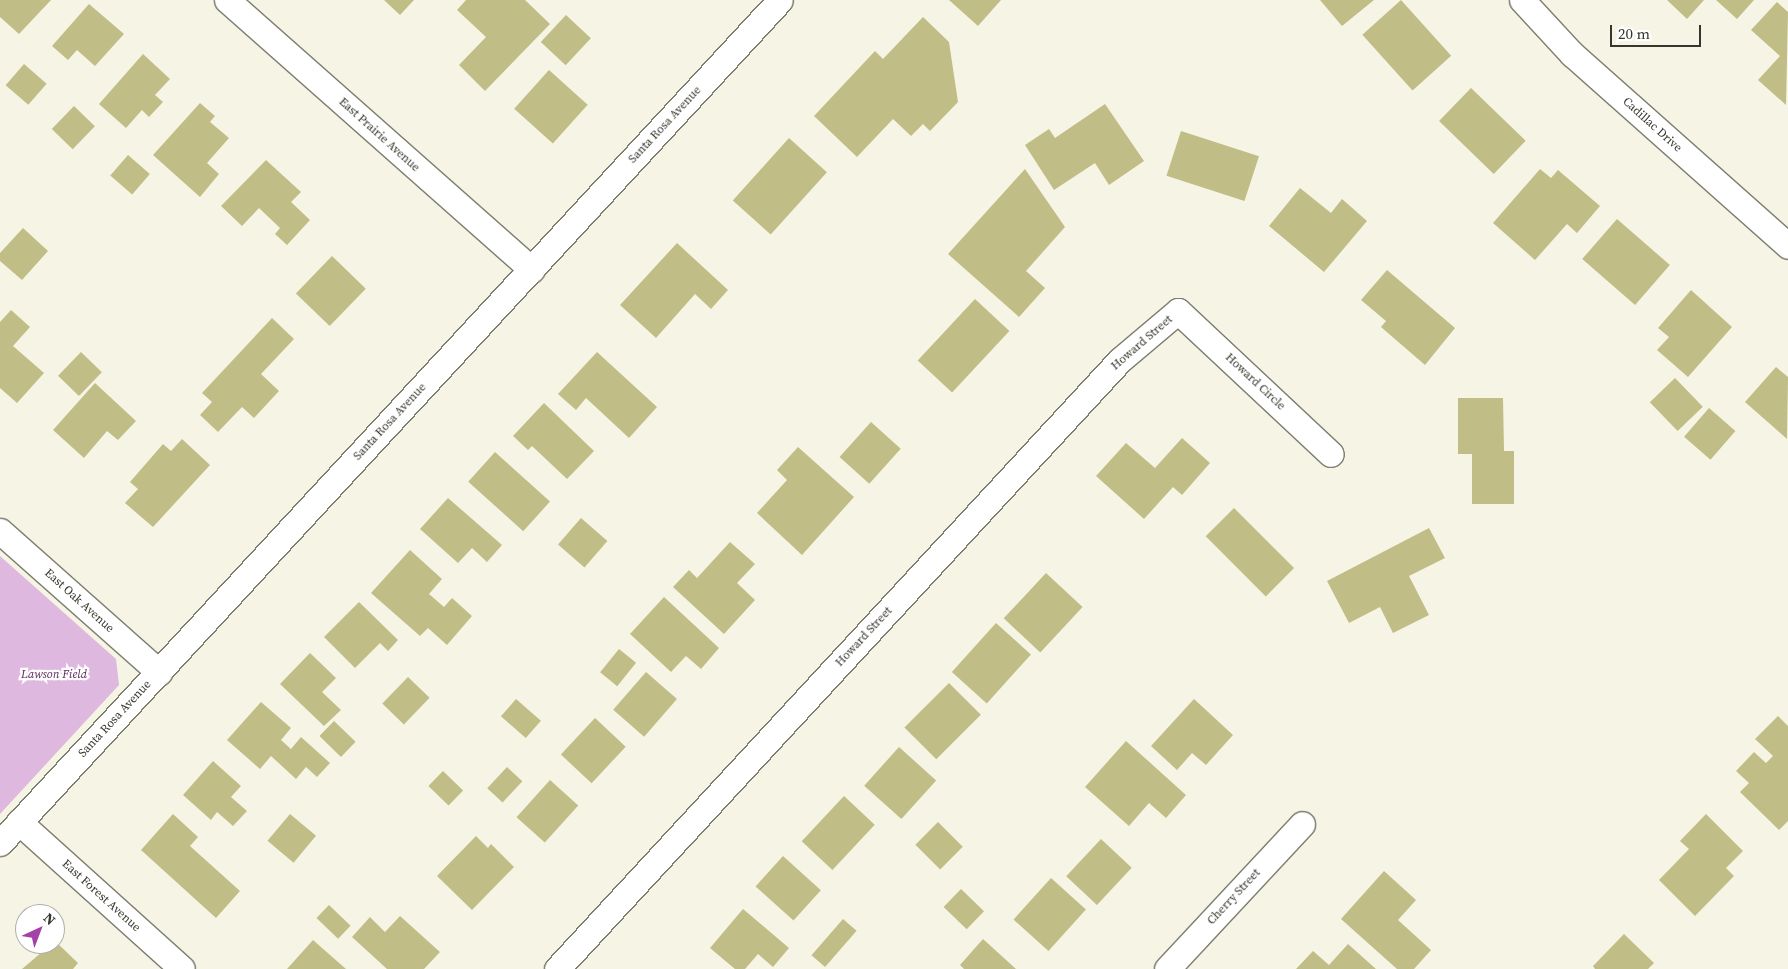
<!DOCTYPE html>
<html>
<head>
<meta charset="utf-8">
<style>
	body { margin:0 }
	#map { position:relative; width:1788px; height:969px; overflow:hidden; background:#f6f5e5; font-family:"Source Serif 4",serif }
	div>[style] { position:absolute }
	.green>* { inset:0; background:#deb8df }
	.building>* { inset:0; background:#c0bd86; transform-origin:0 0 }
	.roads { filter:drop-shadow(1px 0 #7e7e6f) drop-shadow(-1px 0 #7e7e6f) drop-shadow(0 1px #7e7e6f) drop-shadow(0 -1px #7e7e6f) }
	.minor>* { height:25px; margin:-12.5px; padding:0 12.5px; transform-origin:12.5px; border-radius:12.5px; background:#fff }
	span { translate:-50% -50%; white-space:nowrap; text-align:center; line-height:1.15; -webkit-text-stroke:4.5px #fff; paint-order:stroke }
	.street-label { font-size:12px; color:#36352f }
	.park-label { font-size:12px; color:#5a285c; font-style:italic }
	.north { position:absolute; left:15px; top:904px; width:50px; height:50px; box-sizing:border-box; background:#fff; border:1px solid #afaeac; border-radius:50%; rotate:43deg; font-size:14px; font-weight:700; line-height:20px; text-align:center; color:#36352f }
	.north::after { content:''; display:block; margin:auto; width:18px; height:22px; background:#a341a8; clip-path:polygon(50% 0,100% 100%,50% 72%,0 100%) }
	.scale { position:absolute; left:1610px; top:25px; width:91px; height:22px; box-sizing:border-box; border:2px solid #36352f; border-top:0; padding-left:6px; font-size:15px; line-height:18px; white-space:nowrap; color:#36352f; -webkit-text-stroke:4px #fff; paint-order:stroke }
</style>
</head>
<body>
<div id="map">
	<div class="green">
		<i style="clip-path:polygon(0 556px,116px 659px,119px 685px,0 814px)"></i>
	</div>
	<div class="building">
		<i style="clip-path:polygon(0 0,51px 0,19px 34px,0 17px)"></i>
		<i style="clip-path:polygon(384px 0,414px 0,400px 15px)"></i>
		<i style="clip-path:polygon(466px 0,525px 0,550px 24px,485px 91px,459px 65px,486px 37px,457px 10px)"></i>
		<i style="clip-path:polygon(949px 0,1001px 0,978px 26px)"></i>
		<i style="clip-path:polygon(1320px 0,1374px 0,1342px 26px)"></i>
		<i style="left:1401px;top:0;width:75px;height:52px;rotate:48deg"></i>
		<i style="clip-path:polygon(1667px 0,1704px 0,1687px 19px)"></i>
		<i style="clip-path:polygon(1716px 0,1754px 0,1737px 19px)"></i>
		<i style="clip-path:polygon(1777px 2px,1788px 12px,1786px 105px,1758px 80px,1780px 56px,1751px 30px)"></i>
		<i style="clip-path:polygon(89px 4px,124px 34px,95px 66px,77px 50px,68px 60px,52px 46px)"></i>
		<i style="left:566px;top:15px;width:34px;height:37px;rotate:43deg"></i>
		<i style="clip-path:polygon(923px 17px,949px 42px,958px 102px,930px 131px,923px 124px,911px 136px,893px 119px,857px 157px,814px 116px,875px 51px,883px 59px)"></i>
		<i style="clip-path:polygon(143px 54px,170px 79px,155px 95px,163px 102px,149px 117px,142px 110px,126px 128px,99px 104px)"></i>
		<i style="left:24px;top:64px;width:30px;height:28px;rotate:41deg"></i>
		<i style="left:549px;top:70px;width:52px;height:52px;rotate:42deg"></i>
		<i style="left:1471px;top:88px;width:76px;height:46px;rotate:44deg"></i>
		<i style="clip-path:polygon(200px 103px,215px 116px,210px 122px,229px 138px,207px 163px,219px 174px,200px 197px,153px 155px)"></i>
		<i style="clip-path:polygon(1105px 104px,1144px 161px,1109px 185px,1095px 163px,1054px 190px,1025px 145px,1049px 129px,1055px 138px)"></i>
		<i style="left:74px;top:106px;width:29px;height:32px;rotate:44deg"></i>
		<i style="left:1181px;top:131px;width:82px;height:47px;rotate:18deg"></i>
		<i style="left:789px;top:138px;width:51px;height:84px;rotate:42deg"></i>
		<i style="left:128px;top:155px;width:29px;height:27px;rotate:41deg"></i>
		<i style="clip-path:polygon(266px 160px,301px 192px,291px 202px,310px 220px,287px 245px,275px 234px,280px 228px,259px 208px,242px 226px,221px 206px)"></i>
		<i style="clip-path:polygon(1025px 169px,1065px 227px,1026px 271px,1045px 288px,1019px 317px,948px 254px)"></i>
		<i style="clip-path:polygon(1540px 169px,1551px 178px,1558px 170px,1600px 206px,1577px 233px,1567px 224px,1535px 260px,1493px 223px)"></i>
		<i style="clip-path:polygon(1300px 188px,1331px 213px,1342px 199px,1367px 221px,1324px 272px,1269px 226px)"></i>
		<i style="left:1617px;top:219px;width:70px;height:53px;rotate:41deg"></i>
		<i style="clip-path:polygon(23px 228px,48px 251px,22px 280px,0 261px,0 253px)"></i>
		<i style="clip-path:polygon(677px 243px,728px 290px,711px 309px,695px 294px,656px 338px,620px 305px)"></i>
		<i style="left:332px;top:256px;width:47px;height:52px;rotate:44deg"></i>
		<i style="clip-path:polygon(1387px 270px,1455px 328px,1425px 365px,1381px 327px,1386px 321px,1361px 300px)"></i>
		<i style="clip-path:polygon(1691px 290px,1732px 327px,1688px 377px,1657px 350px,1669px 337px,1658px 328px)"></i>
		<i style="left:975px;top:299px;width:47px;height:84px;rotate:43deg"></i>
		<i style="clip-path:polygon(11px 310px,30px 327px,13px 346px,44px 373px,17px 403px,0 388px,0 322px)"></i>
		<i style="clip-path:polygon(272px 318px,294px 339px,261px 374px,279px 391px,254px 418px,242px 407px,218px 432px,200px 415px,212px 402px,202px 393px)"></i>
		<i style="left:81px;top:352px;width:29px;height:33px;rotate:44deg"></i>
		<i style="clip-path:polygon(597px 352px,657px 407px,629px 438px,586px 398px,576px 410px,558px 394px)"></i>
		<i style="clip-path:polygon(1776px 367px,1788px 377px,1787px 439px,1745px 402px)"></i>
		<i style="left:1675px;top:378px;width:40px;height:35px;rotate:46deg"></i>
		<i style="clip-path:polygon(95px 383px,136px 421px,118px 440px,107px 431px,84px 458px,53px 430px)"></i>
		<i style="clip-path:polygon(1458px 398px,1503px 398px,1504px 451px,1514px 451px,1514px 504px,1472px 504px,1472px 454px,1458px 454px)"></i>
		<i style="clip-path:polygon(544px 403px,594px 451px,567px 479px,532px 446px,528px 450px,513px 436px)"></i>
		<i style="left:1709px;top:408px;width:35px;height:38px;rotate:41deg"></i>
		<i style="left:871px;top:422px;width:40px;height:47px;rotate:42deg"></i>
		<i style="clip-path:polygon(1182px 438px,1210px 463px,1182px 495px,1173px 487px,1144px 519px,1096px 476px,1126px 443px,1155px 468px)"></i>
		<i style="clip-path:polygon(182px 439px,210px 465px,153px 527px,125px 503px,138px 489px,130px 482px,163px 444px,171px 451px)"></i>
		<i style="clip-path:polygon(798px 447px,854px 497px,802px 555px,757px 513px,787px 480px,777px 470px)"></i>
		<i style="left:495px;top:452px;width:74px;height:40px;rotate:42deg"></i>
		<i style="clip-path:polygon(448px 498px,502px 545px,487px 562px,472px 548px,458px 563px,420px 529px)"></i>
		<i style="left:1234px;top:508px;width:85px;height:40px;rotate:45deg"></i>
		<i style="left:581px;top:518px;width:35px;height:35px;rotate:41deg"></i>
		<i style="clip-path:polygon(1429px 528px,1445px 558px,1409px 576px,1429px 615px,1393px 633px,1380px 607px,1349px 623px,1327px 581px)"></i>
		<i style="clip-path:polygon(730px 542px,755px 564px,737px 583px,755px 600px,724px 634px,673px 587px,689px 570px,697px 578px)"></i>
		<i style="clip-path:polygon(410px 550px,442px 579px,429px 594px,444px 607px,452px 598px,472px 616px,447px 645px,428px 628px,420px 636px,371px 593px)"></i>
		<i style="left:1046px;top:573px;width:50px;height:62px;rotate:43deg"></i>
		<i style="clip-path:polygon(664px 597px,719px 648px,701px 669px,686px 656px,671px 672px,630px 634px)"></i>
		<i style="clip-path:polygon(359px 602px,398px 640px,388px 651px,380px 643px,355px 668px,324px 637px)"></i>
		<i style="left:996px;top:623px;width:47px;height:66px;rotate:42deg"></i>
		<i style="left:619px;top:649px;width:22px;height:30px;rotate:39deg"></i>
		<i style="clip-path:polygon(310px 653px,336px 678px,322px 692px,341px 710px,324px 726px,280px 684px)"></i>
		<i style="left:646px;top:672px;width:41px;height:50px;rotate:41deg"></i>
		<i style="left:408px;top:677px;width:30px;height:37px;rotate:44deg"></i>
		<i style="left:949px;top:683px;width:45px;height:63px;rotate:45deg"></i>
		<i style="left:516px;top:699px;width:33px;height:23px;rotate:41deg"></i>
		<i style="clip-path:polygon(1194px 699px,1233px 735px,1206px 765px,1192px 753px,1177px 770px,1151px 746px)"></i>
		<i style="clip-path:polygon(261px 702px,291px 728px,281px 740px,291px 749px,301px 737px,330px 763px,317px 777px,306px 767px,296px 779px,271px 756px,260px 769px,227px 740px)"></i>
		<i style="clip-path:polygon(1778px 716px,1788px 726px,1788px 821px,1779px 830px,1740px 792px,1749px 783px,1736px 771px,1754px 752px,1766px 763px,1773px 756px,1755px 739px)"></i>
		<i style="left:595px;top:718px;width:42px;height:50px;rotate:43deg"></i>
		<i style="left:334px;top:721px;width:30px;height:21px;rotate:44deg"></i>
		<i style="clip-path:polygon(1126px 741px,1186px 795px,1166px 818px,1149px 803px,1129px 826px,1085px 787px)"></i>
		<i style="left:899px;top:747px;width:50px;height:52px;rotate:42deg"></i>
		<i style="clip-path:polygon(213px 761px,241px 786px,231px 797px,247px 811px,233px 826px,217px 812px,211px 820px,183px 795px)"></i>
		<i style="left:507px;top:767px;width:21px;height:29px;rotate:43deg"></i>
		<i style="left:443px;top:771px;width:28px;height:21px;rotate:44deg"></i>
		<i style="left:550px;top:780px;width:38px;height:50px;rotate:42deg"></i>
		<i style="left:844px;top:796px;width:42px;height:62px;rotate:43deg"></i>
		<i style="clip-path:polygon(173px 814px,198px 837px,190px 846px,240px 891px,216px 918px,141px 850px)"></i>
		<i style="left:290px;top:814px;width:34px;height:35px;rotate:40deg"></i>
		<i style="clip-path:polygon(1706px 814px,1743px 851px,1726px 868px,1734px 876px,1695px 916px,1659px 880px,1689px 849px,1680px 841px)"></i>
		<i style="left:938px;top:822px;width:35px;height:32px;rotate:45deg"></i>
		<i style="clip-path:polygon(476px 836px,488px 848px,491px 844px,514px 867px,472px 910px,437px 876px)"></i>
		<i style="left:1101px;top:839px;width:42px;height:51px;rotate:43deg"></i>
		<i style="left:783px;top:856px;width:51px;height:41px;rotate:42deg"></i>
		<i style="clip-path:polygon(1384px 871px,1416px 900px,1398px 920px,1431px 950px,1414px 969px,1397px 969px,1341px 919px)"></i>
		<i style="left:1051px;top:878px;width:47px;height:56px;rotate:42deg"></i>
		<i style="left:961px;top:889px;width:32px;height:25px;rotate:44deg"></i>
		<i style="left:329px;top:905px;width:30px;height:18px;rotate:44deg"></i>
		<i style="clip-path:polygon(743px 909px,789px 948px,773px 967px,758px 954px,745px 969px,735px 969px,710px 948px)"></i>
		<i style="clip-path:polygon(400px 916px,440px 952px,424px 969px,387px 969px,352px 937px,370px 917px,385px 932px)"></i>
		<i style="left:843px;top:919px;width:18px;height:48px;rotate:41deg"></i>
		<i style="clip-path:polygon(1624px 934px,1654px 963px,1648px 969px,1595px 969px,1593px 966px)"></i>
		<i style="clip-path:polygon(983px 939px,1016px 969px,964px 969px,960px 965px)"></i>
		<i style="clip-path:polygon(313px 940px,346px 969px,287px 969px)"></i>
		<i style="clip-path:polygon(55px 941px,78px 963px,73px 969px,22px 969px)"></i>
		<i style="clip-path:polygon(1348px 944px,1376px 969px,1296px 969px,1313px 951px,1329px 965px)"></i>
	</div>
	<div class="roads">
		<div class="minor">
			<i style="left:227px;top:0;width:407px;rotate:41.5deg"></i>
			<i style="left:1522px;top:0;width:74px;rotate:47.2deg"></i>
			<i style="left:1572px;top:54px;width:289px;rotate:41.6deg"></i>
			<i style="left:0;top:531px;width:213px;rotate:41.6deg"></i>
			<i style="left:19px;top:822px;width:219px;rotate:42deg"></i>
			<i style="left:0;top:843px;width:1148px;rotate:-47.22deg"></i>
			<i style="left:557px;top:969px;width:829px;rotate:-47.25deg"></i>
			<i style="left:1120px;top:360px;width:76px;rotate:-40.2deg"></i>
			<i style="left:1178px;top:311px;width:209px;rotate:43.1deg"></i>
			<i style="left:1167px;top:969px;width:198px;rotate:-47deg"></i>
		</div>
	</div>
	<div class="street-label">
		<span style="left:665px;top:125px;rotate:-47deg">Santa Rosa Avenue</span>
		<span style="left:1652px;top:125px;rotate:42deg">Cadillac Drive</span>
		<span style="left:379px;top:135px;rotate:42deg">East Prairie Avenue</span>
		<span style="left:1142px;top:343px;rotate:-41deg">Howard Street</span>
		<span style="left:1255px;top:382px;rotate:43deg">Howard Circle</span>
		<span style="left:390px;top:422px;rotate:-47deg">Santa Rosa Avenue</span>
		<span style="left:79px;top:601px;rotate:42deg">East Oak Avenue</span>
		<span style="left:864px;top:637px;rotate:-47deg">Howard Street</span>
		<span style="left:115px;top:719px;rotate:-47deg">Santa Rosa Avenue</span>
		<span style="left:101px;top:896px;rotate:42deg">East Forest Avenue</span>
		<span style="left:1234px;top:897px;rotate:-47deg">Cherry Street</span>
	</div>
	<div class="park-label">
		<span style="left:54px;top:675px">Lawson Field</span>
	</div>
	<div class="north">N</div>
	<div class="scale">20 m</div>
</div>
</body>
</html>
